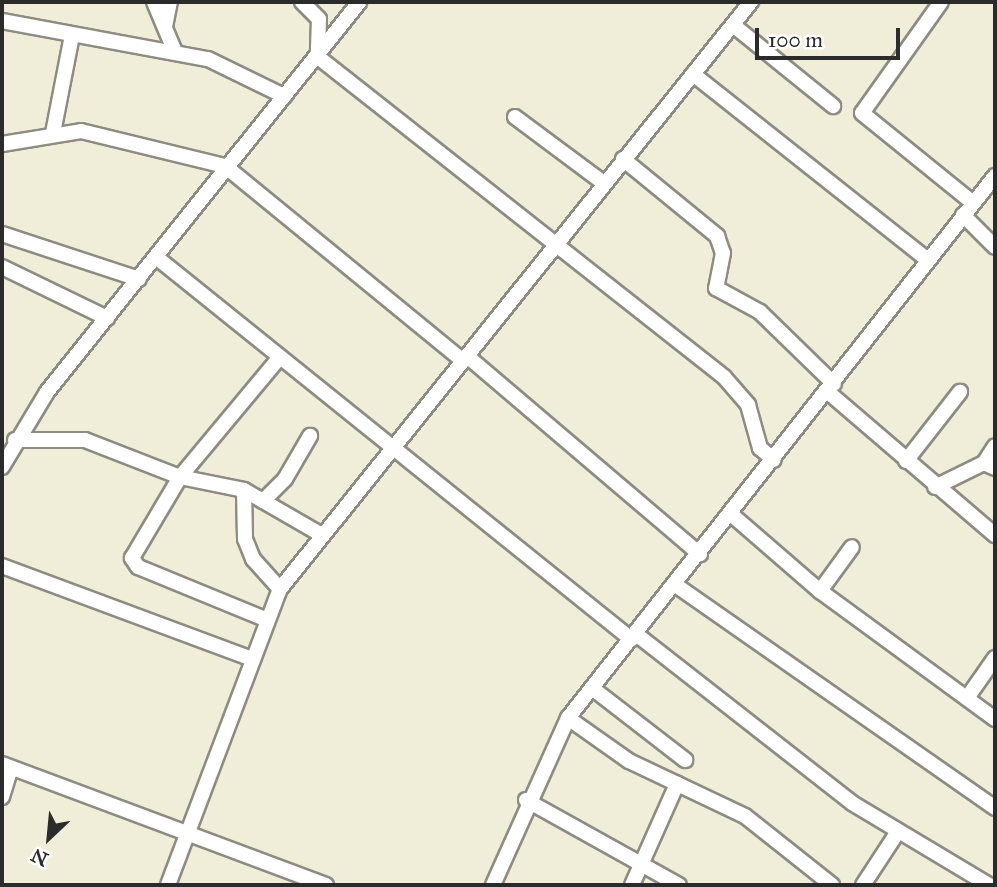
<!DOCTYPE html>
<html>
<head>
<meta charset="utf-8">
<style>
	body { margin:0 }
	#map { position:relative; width:997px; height:887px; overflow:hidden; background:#f0edd8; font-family:"IM FELL Great Primer",serif }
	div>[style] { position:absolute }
	.roads { filter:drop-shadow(2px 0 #8e8c82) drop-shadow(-2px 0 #8e8c82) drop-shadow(0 2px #8e8c82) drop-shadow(0 -2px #8e8c82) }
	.minor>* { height:14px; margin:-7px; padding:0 7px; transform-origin:7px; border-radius:7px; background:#fff }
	span { translate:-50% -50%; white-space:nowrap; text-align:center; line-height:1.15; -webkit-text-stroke:5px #fff; paint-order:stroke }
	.frame { position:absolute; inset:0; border:4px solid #2b2b2b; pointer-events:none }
	.north { position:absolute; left:14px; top:803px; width:70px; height:70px; -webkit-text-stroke:5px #fff; paint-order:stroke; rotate:206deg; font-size:19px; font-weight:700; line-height:28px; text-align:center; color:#2b2b2b }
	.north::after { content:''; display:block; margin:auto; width:24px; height:32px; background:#2b2b2b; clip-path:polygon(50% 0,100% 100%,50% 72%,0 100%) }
	.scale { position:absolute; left:755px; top:28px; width:145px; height:32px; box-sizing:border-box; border:4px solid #2b2b2b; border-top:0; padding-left:9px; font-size:21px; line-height:24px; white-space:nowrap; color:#2b2b2b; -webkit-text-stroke:5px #fff; paint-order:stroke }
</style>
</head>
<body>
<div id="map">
	<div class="roads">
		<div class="minor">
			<i style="left:154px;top:2px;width:54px;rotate:67.2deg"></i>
			<i style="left:302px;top:2px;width:24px;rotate:45deg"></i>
			<i style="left:319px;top:19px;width:38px;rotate:92deg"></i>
			<i style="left:318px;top:57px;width:517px;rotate:38.24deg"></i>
			<i style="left:724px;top:377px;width:37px;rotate:49deg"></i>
			<i style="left:748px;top:405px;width:45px;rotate:74.4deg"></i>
			<i style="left:760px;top:448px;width:18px;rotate:41deg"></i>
			<i style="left:941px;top:2px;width:136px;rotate:125.4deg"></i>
			<i style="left:862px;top:113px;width:143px;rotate:39deg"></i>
			<i style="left:2px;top:21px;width:209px;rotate:10.5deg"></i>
			<i style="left:208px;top:59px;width:85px;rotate:26deg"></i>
			<i style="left:733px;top:25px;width:129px;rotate:39deg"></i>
			<i style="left:165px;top:27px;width:25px;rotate:-79deg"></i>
			<i style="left:693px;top:74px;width:300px;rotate:38.4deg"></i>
			<i style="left:515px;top:117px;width:112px;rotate:36.7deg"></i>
			<i style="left:53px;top:133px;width:100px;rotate:-79deg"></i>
			<i style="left:2px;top:144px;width:80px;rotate:-9.3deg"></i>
			<i style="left:81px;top:131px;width:148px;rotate:13.7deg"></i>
			<i style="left:225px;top:166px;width:308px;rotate:39.3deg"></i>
			<i style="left:623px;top:159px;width:122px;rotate:39.3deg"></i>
			<i style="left:717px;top:236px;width:18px;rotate:71deg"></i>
			<i style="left:723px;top:253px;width:36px;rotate:101deg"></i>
			<i style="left:716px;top:288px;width:50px;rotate:28.6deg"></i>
			<i style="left:760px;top:312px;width:103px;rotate:44.2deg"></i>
			<i style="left:963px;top:215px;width:45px;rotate:45deg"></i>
			<i style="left:2px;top:234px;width:144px;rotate:18.2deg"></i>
			<i style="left:156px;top:257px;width:610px;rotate:38.81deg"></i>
			<i style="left:2px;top:267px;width:117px;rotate:25.9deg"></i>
			<i style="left:467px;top:356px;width:306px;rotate:40.4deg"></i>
			<i style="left:828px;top:392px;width:220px;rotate:40.6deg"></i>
			<i style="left:15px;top:440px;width:70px"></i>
			<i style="left:85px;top:440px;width:102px;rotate:21.3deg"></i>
			<i style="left:180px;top:477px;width:65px;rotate:11.5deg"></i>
			<i style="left:244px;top:490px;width:90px;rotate:30deg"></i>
			<i style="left:906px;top:461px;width:88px;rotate:-52deg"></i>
			<i style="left:984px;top:463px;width:20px;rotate:-57deg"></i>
			<i style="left:2px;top:467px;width:87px;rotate:-59deg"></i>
			<i style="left:47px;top:392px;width:499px;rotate:-51.3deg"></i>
			<i style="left:935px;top:487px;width:55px;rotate:-26.1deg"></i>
			<i style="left:984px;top:463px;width:12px;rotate:24deg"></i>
			<i style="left:244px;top:490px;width:49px;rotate:88.8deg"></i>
			<i style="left:245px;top:539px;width:22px;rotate:68deg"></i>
			<i style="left:253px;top:559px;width:40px;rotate:48deg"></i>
			<i style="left:263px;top:501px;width:31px;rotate:-45deg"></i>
			<i style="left:285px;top:479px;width:50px;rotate:-59.8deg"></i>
			<i style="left:731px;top:514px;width:118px;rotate:40.9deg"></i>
			<i style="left:820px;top:591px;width:217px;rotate:36.2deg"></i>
			<i style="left:2px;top:566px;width:264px;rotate:20.4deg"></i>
			<i style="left:677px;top:586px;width:388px;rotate:34.9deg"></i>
			<i style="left:820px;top:591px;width:54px;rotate:-54deg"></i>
			<i style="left:265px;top:619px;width:137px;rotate:-157.7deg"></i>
			<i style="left:138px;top:567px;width:11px;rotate:-124deg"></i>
			<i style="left:132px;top:558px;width:94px;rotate:-59.3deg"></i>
			<i style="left:180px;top:477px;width:156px;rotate:-50.2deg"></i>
			<i style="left:636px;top:634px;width:274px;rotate:38deg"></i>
			<i style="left:852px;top:803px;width:160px;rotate:30.9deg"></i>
			<i style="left:592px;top:688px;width:118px;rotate:37.7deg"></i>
			<i style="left:967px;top:698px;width:49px;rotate:-55deg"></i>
			<i style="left:568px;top:718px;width:75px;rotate:35.2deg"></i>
			<i style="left:629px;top:761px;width:128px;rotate:25.4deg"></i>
			<i style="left:745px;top:816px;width:111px;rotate:38.4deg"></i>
			<i style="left:2px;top:764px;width:346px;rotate:20.5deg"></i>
			<i style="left:2px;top:797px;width:30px;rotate:-73deg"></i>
			<i style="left:526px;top:800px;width:175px;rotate:29.1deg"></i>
			<i style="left:168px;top:885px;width:316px;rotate:-69.3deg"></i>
			<i style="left:280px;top:589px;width:753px;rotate:-51.26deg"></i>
			<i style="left:493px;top:885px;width:183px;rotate:-65.8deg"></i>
			<i style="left:568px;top:718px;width:690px;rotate:-51.77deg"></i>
			<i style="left:632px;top:885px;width:111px;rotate:-66deg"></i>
			<i style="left:863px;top:885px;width:62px;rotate:-56.8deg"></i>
		</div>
	</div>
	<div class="frame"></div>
	<div class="north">N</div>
	<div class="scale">100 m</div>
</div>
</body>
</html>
